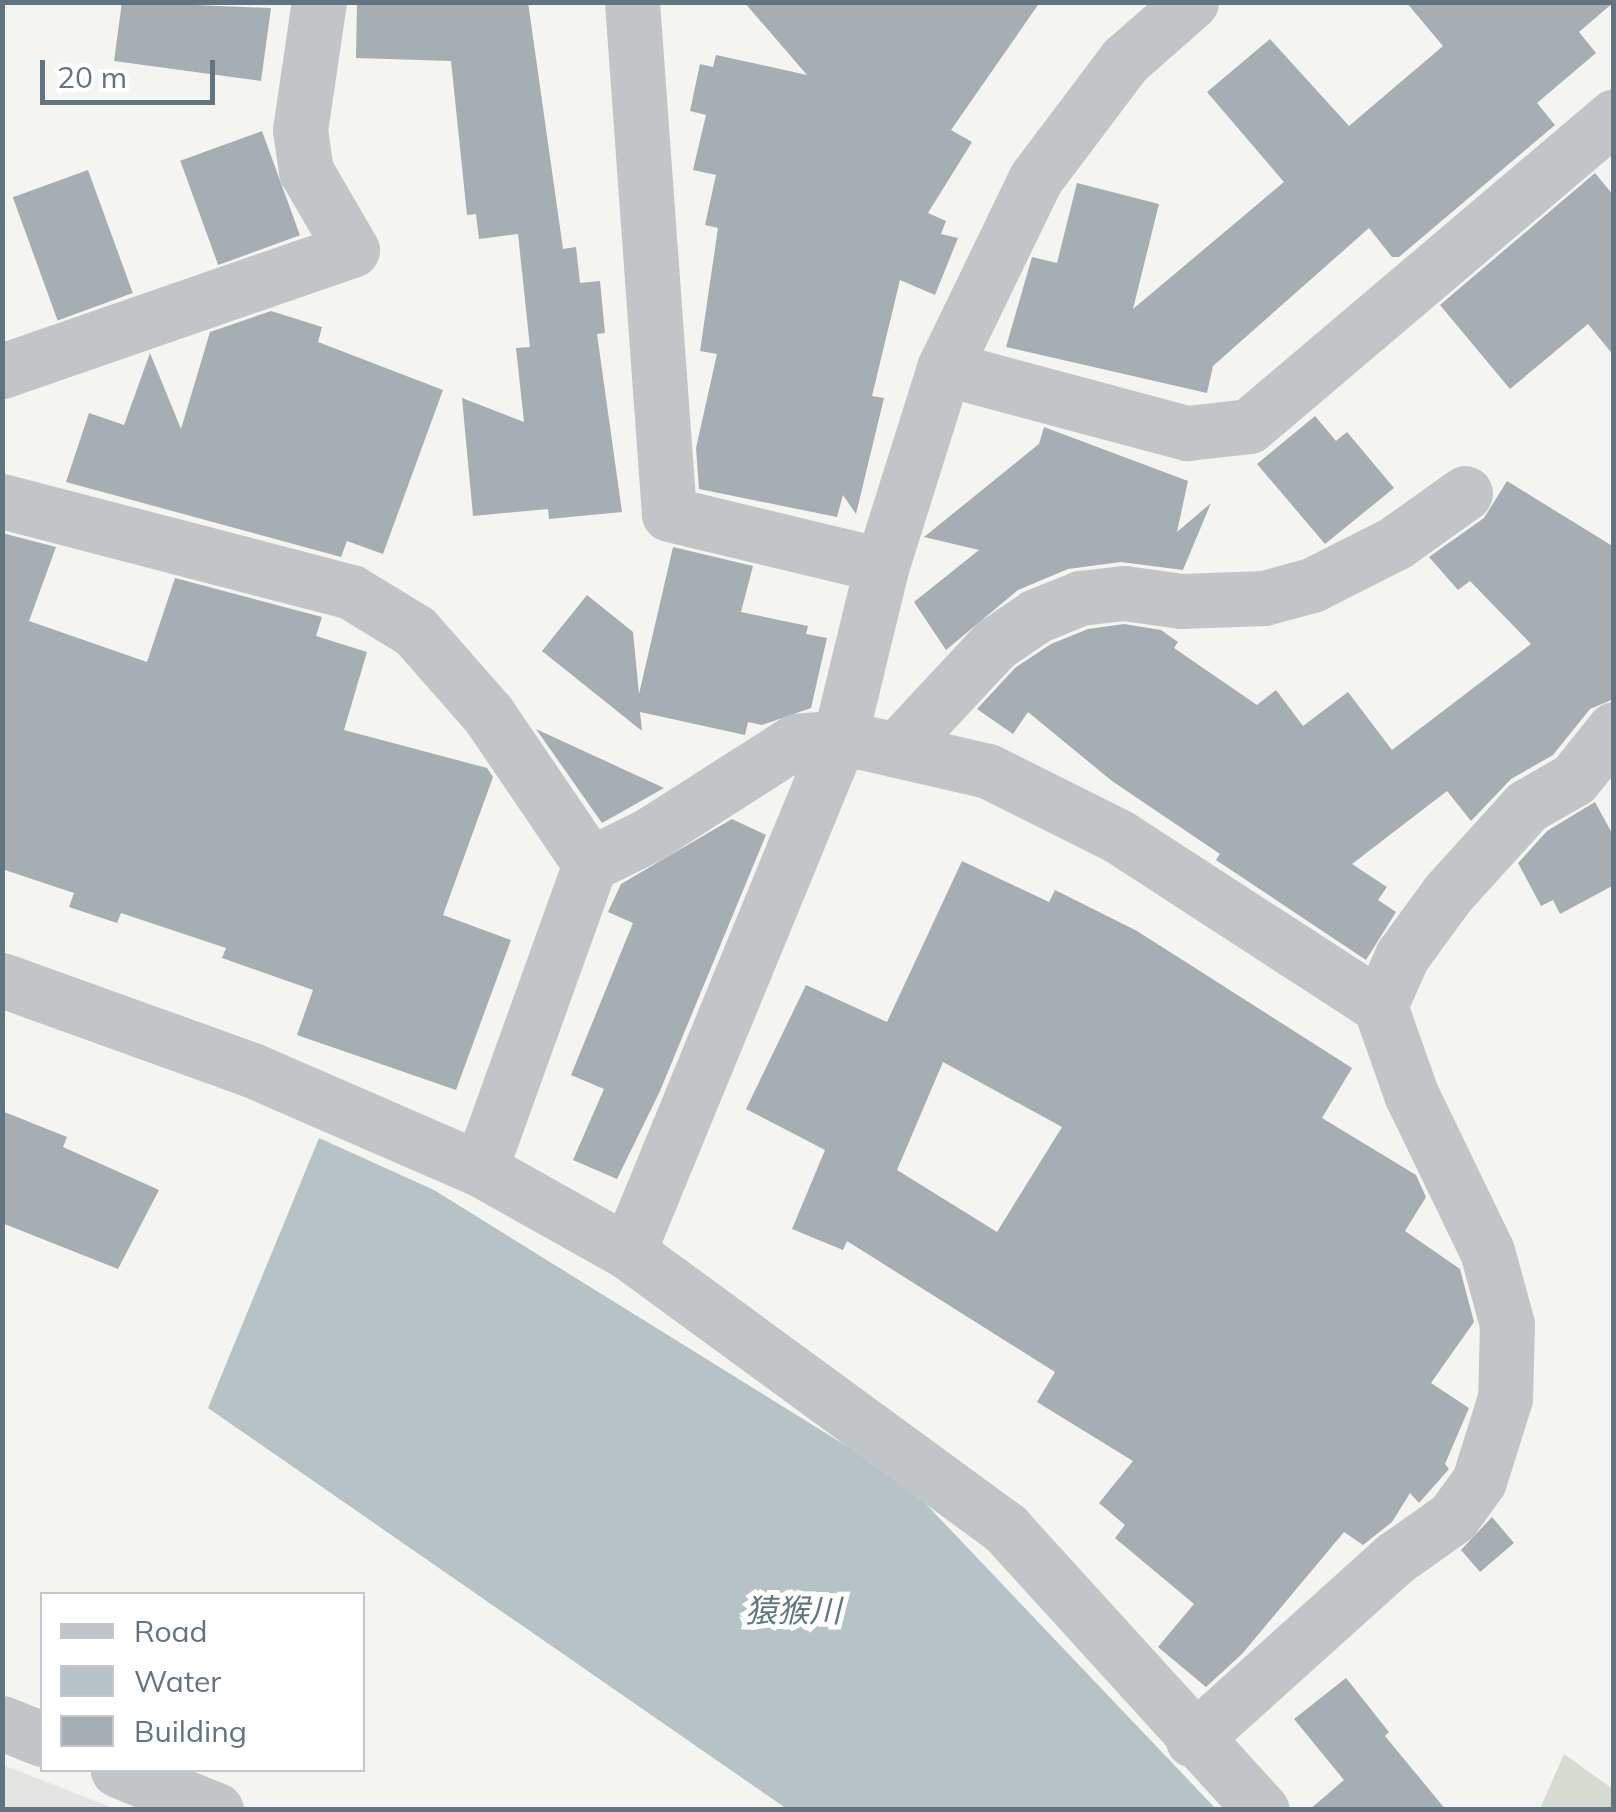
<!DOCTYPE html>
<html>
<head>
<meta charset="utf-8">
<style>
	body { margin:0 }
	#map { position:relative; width:1616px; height:1812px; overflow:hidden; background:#f4f4f0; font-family:Mulish,"Noto Sans JP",sans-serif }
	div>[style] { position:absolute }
	.built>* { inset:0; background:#e4e5e3 }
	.green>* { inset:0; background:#d5dbd1 }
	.water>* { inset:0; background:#b6c2c6 }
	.building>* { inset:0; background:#a6aeb3; transform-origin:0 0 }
	.minor>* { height:55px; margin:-27.5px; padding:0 27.5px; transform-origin:27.5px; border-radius:27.5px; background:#c1c5c8 }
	span { translate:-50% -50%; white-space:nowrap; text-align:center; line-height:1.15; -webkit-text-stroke:10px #fff; paint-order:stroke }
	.water-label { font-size:32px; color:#5f777f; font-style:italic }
	.frame { position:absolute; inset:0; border:5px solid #637481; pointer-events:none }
	.legend { position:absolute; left:40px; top:1592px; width:325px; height:180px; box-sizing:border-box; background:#fff; border:2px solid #c1c7cd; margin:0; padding:12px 18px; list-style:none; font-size:30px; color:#637481 }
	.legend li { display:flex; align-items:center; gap:20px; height:50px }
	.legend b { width:50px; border:2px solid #c1c7cd }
	.scale { position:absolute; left:40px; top:60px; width:175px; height:45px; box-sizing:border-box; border:5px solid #637481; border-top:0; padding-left:12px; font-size:30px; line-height:35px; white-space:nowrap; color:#637481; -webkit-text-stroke:8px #fff; paint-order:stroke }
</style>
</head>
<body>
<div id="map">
	<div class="built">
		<i style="clip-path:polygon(2px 1765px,3px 1765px,116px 1809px,3px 1809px)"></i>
	</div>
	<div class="green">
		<i style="clip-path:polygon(1564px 1754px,1613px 1789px,1613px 1809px,1540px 1809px)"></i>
	</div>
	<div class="water">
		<i style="clip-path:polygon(319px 1138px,434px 1190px,906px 1483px,1216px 1809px,787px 1809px,208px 1408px)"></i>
	</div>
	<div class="building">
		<i style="clip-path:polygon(122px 2px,271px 8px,261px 81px,114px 61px)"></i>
		<i style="clip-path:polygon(357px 2px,528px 2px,563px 249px,576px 247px,580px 283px,600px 281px,605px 333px,597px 334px,622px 512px,549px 519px,548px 509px,473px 516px,462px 398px,524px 422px,516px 348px,530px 347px,518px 234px,479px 239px,476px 214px,467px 215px,451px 61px,356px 58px)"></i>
		<i style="clip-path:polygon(744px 2px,1040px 2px,951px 130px,972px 142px,928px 213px,946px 221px,941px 234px,958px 238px,935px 295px,900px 280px,872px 396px,884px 398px,856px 514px,843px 495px,837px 517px,699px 489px,696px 448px,717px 354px,700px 351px,718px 228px,705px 225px,716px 175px,693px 170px,706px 115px,690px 111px,700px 64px,713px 67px,716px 55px,807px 75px)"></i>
		<i style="clip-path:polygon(1406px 2px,1614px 2px,1579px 32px,1596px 53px,1537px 103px,1555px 125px,1399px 257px,1392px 257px,1369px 228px,1213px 366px,1207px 393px,1006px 347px,1032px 257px,1057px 263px,1077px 183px,1159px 204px,1133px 309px,1284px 182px,1207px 92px,1270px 39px,1349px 126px,1443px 46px)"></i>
		<i style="left:262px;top:131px;width:111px;height:87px;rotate:70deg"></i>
		<i style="left:88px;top:170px;width:131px;height:80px;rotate:70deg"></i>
		<i style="clip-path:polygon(1595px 173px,1614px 196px,1614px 356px,1588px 324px,1510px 389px,1440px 305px)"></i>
		<i style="clip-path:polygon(271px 311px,322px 327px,318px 342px,443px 390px,383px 554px,347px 541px,341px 557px,66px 482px,89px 413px,124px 425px,150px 353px,181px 429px,210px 332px)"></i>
		<i style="clip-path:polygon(1315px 416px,1336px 441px,1347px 432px,1394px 488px,1325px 544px,1257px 464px)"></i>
		<i style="clip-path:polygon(1044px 427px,1188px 481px,1177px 532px,1211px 503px,1183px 570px,1121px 562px,1068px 569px,1018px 590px,946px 650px,914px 602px,979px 550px,924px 537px,1039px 444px)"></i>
		<i style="clip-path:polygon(1507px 481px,1614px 547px,1614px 699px,1590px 709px,1553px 755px,1511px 779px,1471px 821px,1447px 791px,1352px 864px,1387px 887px,1378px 900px,1396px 912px,1366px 960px,1216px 860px,1220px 854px,1112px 781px,1028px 712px,1013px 734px,977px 709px,1015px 668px,1051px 644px,1088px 629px,1124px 624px,1161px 630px,1178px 642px,1174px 648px,1257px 705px,1276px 690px,1303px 726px,1348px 692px,1392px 750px,1531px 644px,1470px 581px,1458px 590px,1429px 557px,1484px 518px)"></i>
		<i style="clip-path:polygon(2px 533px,56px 547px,29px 621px,147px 662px,175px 578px,322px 617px,316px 636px,367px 652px,344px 730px,487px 768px,493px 777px,443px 915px,511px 940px,456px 1090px,297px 1035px,313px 990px,222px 958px,226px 948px,121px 913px,117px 923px,69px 907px,74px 893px,2px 869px)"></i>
		<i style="clip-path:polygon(673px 547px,753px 566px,741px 612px,808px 626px,806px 634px,827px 638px,811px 708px,762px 725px,748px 722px,745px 735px,640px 712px,642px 731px,542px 651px,587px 595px,633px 632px,639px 694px)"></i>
		<i style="clip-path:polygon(536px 729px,664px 788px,602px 823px)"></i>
		<i style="clip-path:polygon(1595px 802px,1614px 837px,1614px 885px,1560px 914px,1553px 900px,1541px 906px,1518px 863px,1547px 831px)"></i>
		<i style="clip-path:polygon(732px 819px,766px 835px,660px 1091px,617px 1179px,573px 1160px,604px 1089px,571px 1075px,633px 923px,608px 912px,621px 884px)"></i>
		<i style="clip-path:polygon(evenodd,962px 861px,1049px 902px,1055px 890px,1137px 931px,1352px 1068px,1322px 1118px,1416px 1175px,1426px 1197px,1405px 1231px,1460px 1269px,1474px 1322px,1431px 1383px,1469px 1408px,1445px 1464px,1449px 1469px,1419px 1503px,1410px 1493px,1392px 1522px,1363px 1545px,1344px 1532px,1242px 1654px,1206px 1687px,1158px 1647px,1194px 1604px,1115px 1538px,1125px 1525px,1099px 1503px,1133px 1461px,1037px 1402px,1055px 1372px,847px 1241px,843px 1250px,792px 1229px,825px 1150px,746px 1109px,806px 985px,887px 1022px,962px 861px,943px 1062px,1062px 1127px,997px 1232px,897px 1170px,943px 1062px)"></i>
		<i style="clip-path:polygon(2px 1111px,67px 1137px,63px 1147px,159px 1190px,118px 1269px,2px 1223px)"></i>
		<i style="clip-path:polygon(1492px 1517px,1514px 1543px,1480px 1572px,1461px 1550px)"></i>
		<i style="clip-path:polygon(1346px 1678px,1389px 1732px,1385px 1736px,1446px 1810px,1309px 1810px,1344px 1780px,1294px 1719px)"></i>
	</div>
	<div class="minor">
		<i style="left:632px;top:2px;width:513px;rotate:85.87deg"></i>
		<i style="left:669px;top:514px;width:219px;rotate:13.5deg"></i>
		<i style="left:944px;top:368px;width:252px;rotate:15deg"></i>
		<i style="left:1187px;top:433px;width:62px;rotate:-6.4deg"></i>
		<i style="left:1249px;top:426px;width:479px;rotate:-40.3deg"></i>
		<i style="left:2px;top:371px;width:370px;rotate:-19.1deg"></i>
		<i style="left:352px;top:250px;width:91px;rotate:-120.2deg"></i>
		<i style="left:306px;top:171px;width:41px;rotate:-98.3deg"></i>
		<i style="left:300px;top:130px;width:129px;rotate:-81.6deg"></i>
		<i style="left:2px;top:501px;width:361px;rotate:14.6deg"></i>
		<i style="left:351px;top:592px;width:75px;rotate:31.4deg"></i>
		<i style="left:415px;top:631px;width:111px;rotate:48.7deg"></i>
		<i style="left:488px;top:714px;width:181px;rotate:55.8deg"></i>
		<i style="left:590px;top:864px;width:324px;rotate:109.8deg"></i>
		<i style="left:896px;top:750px;width:145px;rotate:-47deg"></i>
		<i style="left:995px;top:644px;width:50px;rotate:-34.3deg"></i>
		<i style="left:1036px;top:616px;width:48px;rotate:-22.2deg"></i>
		<i style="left:1080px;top:598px;width:44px;rotate:-6.5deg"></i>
		<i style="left:1124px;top:593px;width:58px;rotate:8deg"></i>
		<i style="left:1181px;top:601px;width:83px;rotate:-2.1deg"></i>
		<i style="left:1264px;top:598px;width:50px;rotate:-15.2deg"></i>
		<i style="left:1312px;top:585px;width:93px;rotate:-26.8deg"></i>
		<i style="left:1395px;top:543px;width:86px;rotate:-35.5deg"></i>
		<i style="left:590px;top:864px;width:66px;rotate:-26.2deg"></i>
		<i style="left:649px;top:835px;width:174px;rotate:-32.6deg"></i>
		<i style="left:796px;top:741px;width:44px;rotate:-5.2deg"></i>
		<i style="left:840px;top:737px;width:152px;rotate:12.9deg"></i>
		<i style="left:988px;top:771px;width:145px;rotate:26.6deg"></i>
		<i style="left:1118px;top:836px;width:312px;rotate:33deg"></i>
		<i style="left:1380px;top:1006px;width:93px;rotate:70.6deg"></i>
		<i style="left:1411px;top:1094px;width:174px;rotate:64.2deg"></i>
		<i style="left:1487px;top:1251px;width:76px;rotate:74.7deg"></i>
		<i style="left:1507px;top:1324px;width:74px;rotate:91.5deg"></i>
		<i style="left:1505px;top:1398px;width:87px;rotate:107.4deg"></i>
		<i style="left:1479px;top:1481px;width:44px;rotate:125.8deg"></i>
		<i style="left:1453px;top:1517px;width:71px;rotate:144.7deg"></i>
		<i style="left:1395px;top:1558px;width:272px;rotate:138deg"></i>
		<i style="left:2px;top:980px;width:266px;rotate:19.8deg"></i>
		<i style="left:252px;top:1070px;width:249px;rotate:23.5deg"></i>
		<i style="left:480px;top:1169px;width:170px;rotate:29.3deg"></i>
		<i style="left:628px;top:1252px;width:469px;rotate:36.2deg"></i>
		<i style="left:1006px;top:1529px;width:380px;rotate:47.7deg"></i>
		<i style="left:1380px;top:1006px;width:55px;rotate:-66.3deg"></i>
		<i style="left:1402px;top:956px;width:78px;rotate:-53.9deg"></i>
		<i style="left:1448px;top:893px;width:118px;rotate:-47.8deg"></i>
		<i style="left:1527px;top:806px;width:54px;rotate:-29.9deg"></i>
		<i style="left:1574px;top:779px;width:64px;rotate:-51.3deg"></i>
		<i style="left:628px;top:1252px;width:557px;rotate:-67.63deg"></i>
		<i style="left:840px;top:737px;width:177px;rotate:-76.3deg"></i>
		<i style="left:882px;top:565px;width:207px;rotate:-72.5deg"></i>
		<i style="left:944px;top:368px;width:211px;rotate:-64.2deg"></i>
		<i style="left:1036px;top:178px;width:148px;rotate:-53deg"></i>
		<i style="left:1125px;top:60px;width:88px;rotate:-41.3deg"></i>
		<i style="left:2px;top:1723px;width:43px;rotate:21.8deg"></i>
		<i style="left:118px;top:1770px;width:106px;rotate:22.2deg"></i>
	</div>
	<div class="water-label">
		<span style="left:793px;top:1610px">猿猴川</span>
	</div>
	<div class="frame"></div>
	<ul class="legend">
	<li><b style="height:12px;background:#c1c5c8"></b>Road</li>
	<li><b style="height:28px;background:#b6c2c6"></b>Water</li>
	<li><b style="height:28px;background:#a6aeb3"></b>Building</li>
	</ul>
	<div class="scale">20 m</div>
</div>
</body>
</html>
